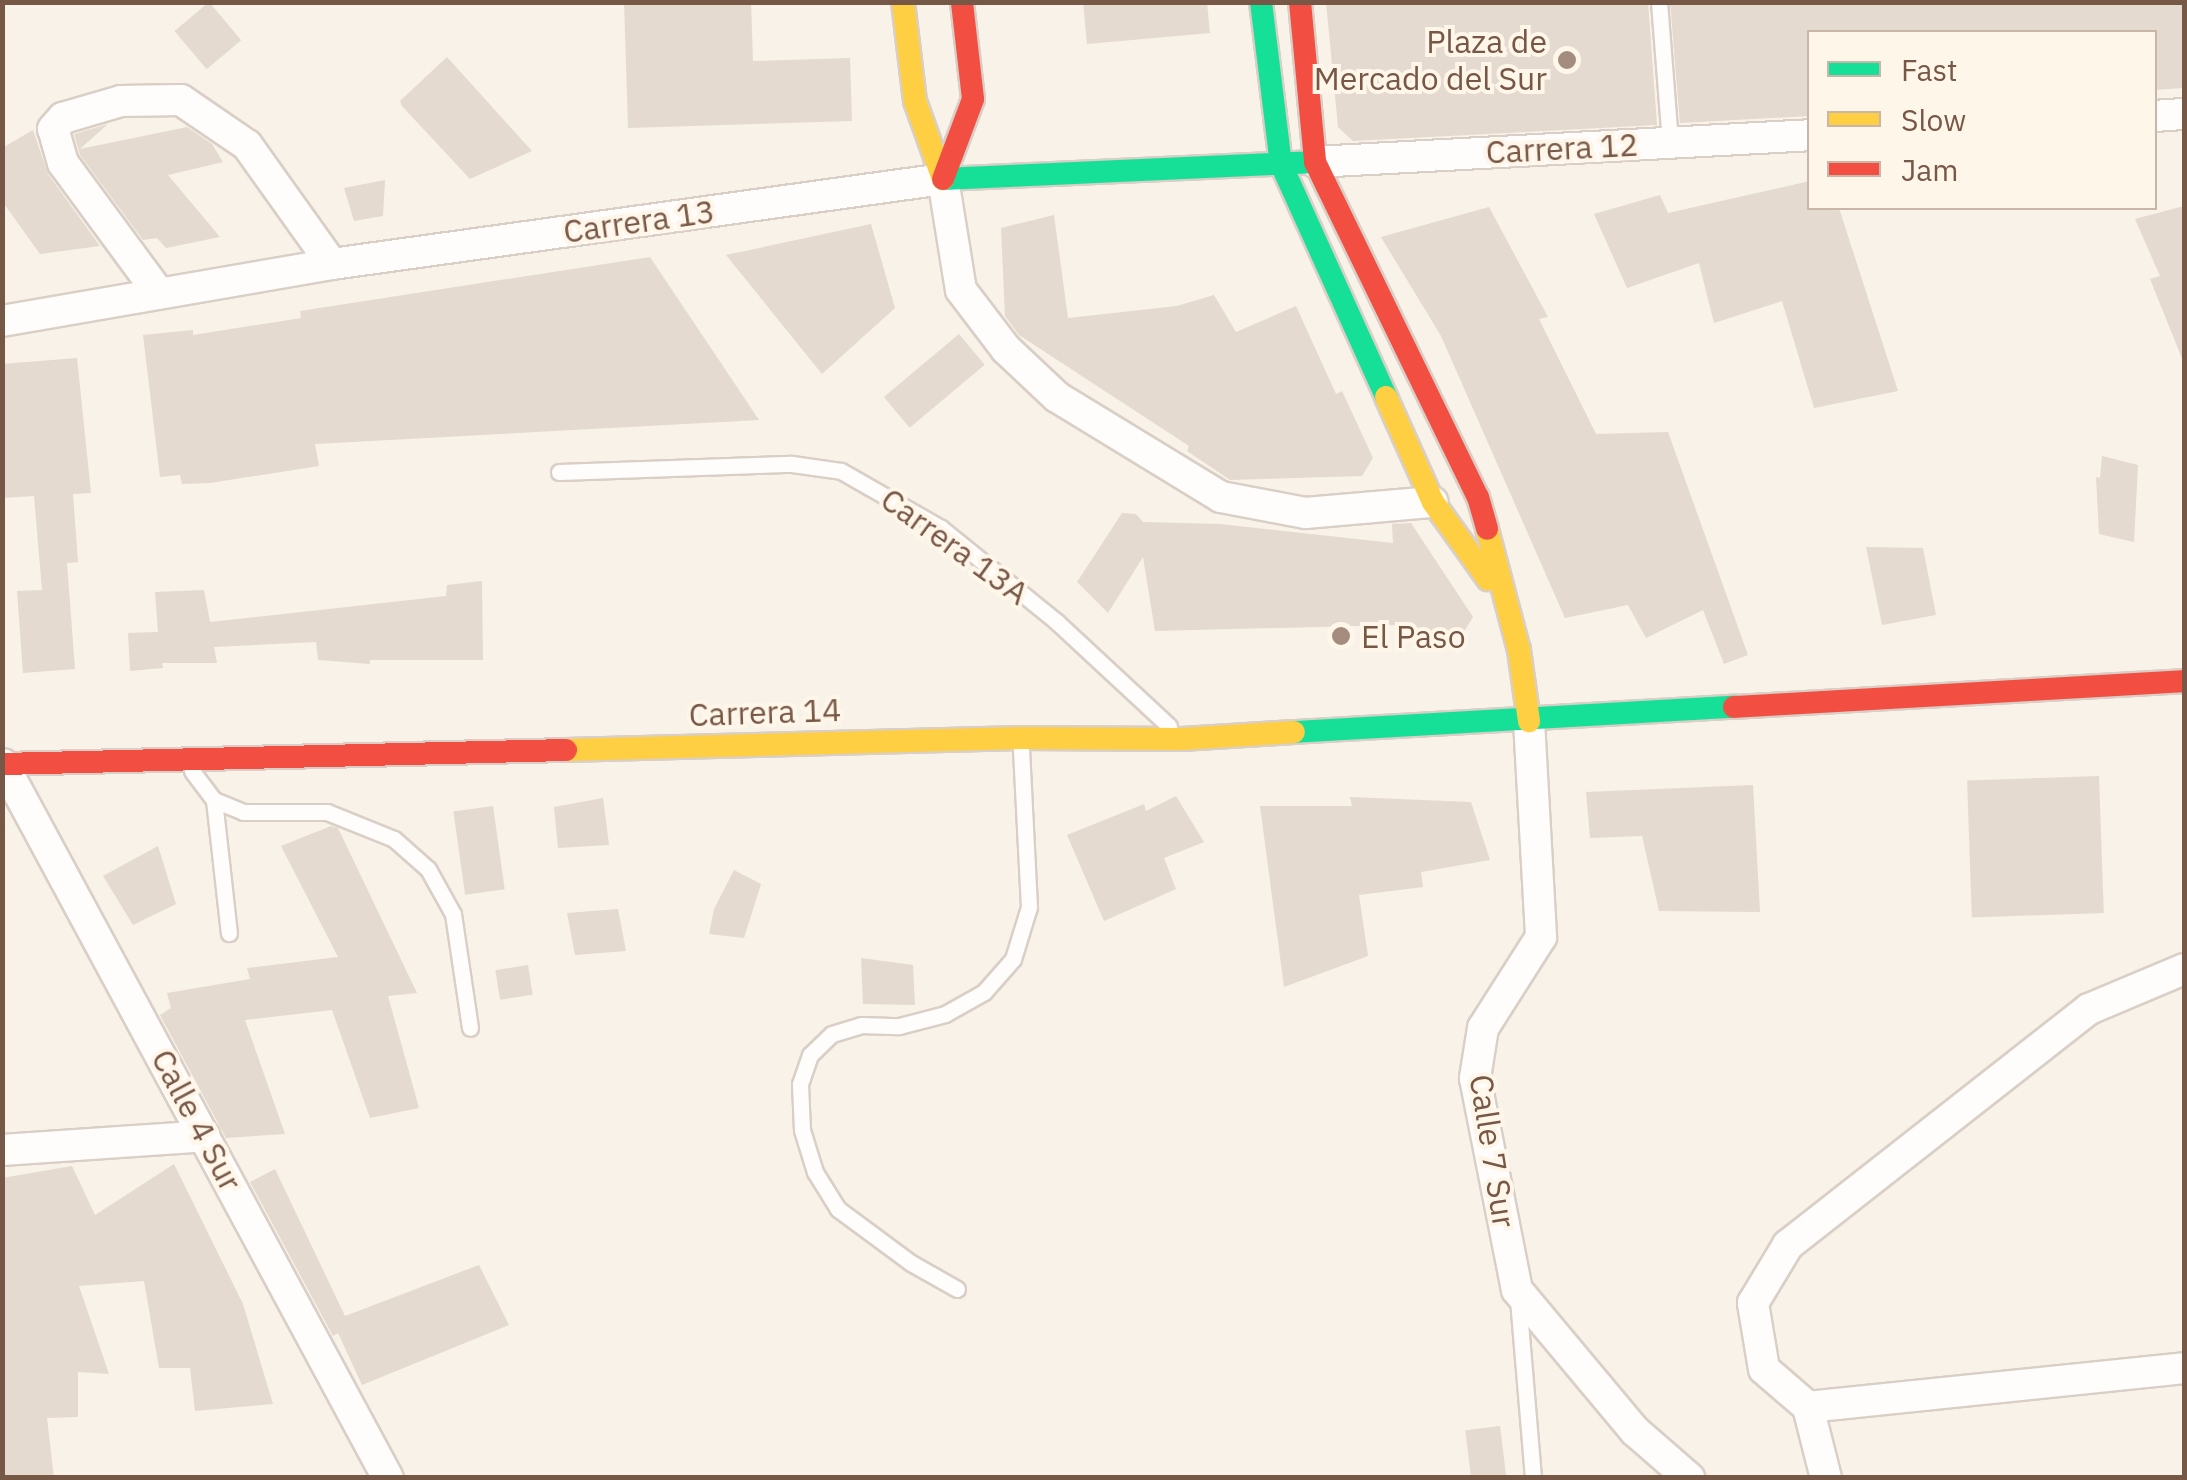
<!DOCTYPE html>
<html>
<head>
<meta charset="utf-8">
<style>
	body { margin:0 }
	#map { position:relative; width:2187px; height:1480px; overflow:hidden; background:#f8f2e8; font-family:"IBM Plex Sans",sans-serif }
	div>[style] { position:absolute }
	.building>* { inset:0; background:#e4dacf; transform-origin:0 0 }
	.roads { filter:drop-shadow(2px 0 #d9cfc6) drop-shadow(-2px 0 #d9cfc6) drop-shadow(0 2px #d9cfc6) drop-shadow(0 -2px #d9cfc6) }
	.lane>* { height:15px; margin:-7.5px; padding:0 7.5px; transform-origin:7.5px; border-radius:7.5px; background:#fefdfc }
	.street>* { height:30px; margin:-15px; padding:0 15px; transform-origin:15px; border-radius:15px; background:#fefdfc }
	.fast>* { height:22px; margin:-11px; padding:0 11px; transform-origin:11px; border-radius:11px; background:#16e098 }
	.slow>* { height:22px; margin:-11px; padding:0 11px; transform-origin:11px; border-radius:11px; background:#ffcf43 }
	.jam>* { height:22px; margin:-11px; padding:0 11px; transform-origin:11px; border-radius:11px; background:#f24e42 }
	.dots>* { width:28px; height:28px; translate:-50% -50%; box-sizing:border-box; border:5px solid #fff6ea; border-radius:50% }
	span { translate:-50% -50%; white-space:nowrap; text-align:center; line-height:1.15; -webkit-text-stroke:8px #fff6ea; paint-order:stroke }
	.poi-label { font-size:32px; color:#775746 }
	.right { translate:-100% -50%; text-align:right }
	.left { translate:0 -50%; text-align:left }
	.street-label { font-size:32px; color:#775746 }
	.frame { position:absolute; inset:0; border:5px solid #775746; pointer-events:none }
	.legend { position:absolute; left:1807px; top:30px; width:350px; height:180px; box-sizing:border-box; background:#fff6ea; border:2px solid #c9b6a8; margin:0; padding:12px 18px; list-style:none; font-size:30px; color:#775746 }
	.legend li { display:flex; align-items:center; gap:20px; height:50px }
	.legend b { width:50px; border:2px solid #c9b6a8 }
</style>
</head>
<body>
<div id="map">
	<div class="building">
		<i style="left:209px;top:2px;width:50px;height:45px;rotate:50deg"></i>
		<i style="clip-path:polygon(624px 2px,751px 2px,753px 61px,850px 58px,852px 121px,628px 128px)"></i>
		<i style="clip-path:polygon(1083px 2px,1207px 2px,1210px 33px,1087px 44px)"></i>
		<i style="clip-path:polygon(1326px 2px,1648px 2px,1657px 125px,1353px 141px,1338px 127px)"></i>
		<i style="clip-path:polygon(1670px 2px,2184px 2px,2184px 88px,2154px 90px,2154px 32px,1810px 32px,1810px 116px,1680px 123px)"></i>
		<i style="clip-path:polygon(447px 57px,532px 151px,470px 179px,402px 106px,400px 101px)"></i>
		<i style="clip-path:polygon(108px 124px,80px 149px,187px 127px,212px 144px,223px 162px,168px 175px,220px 237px,166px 248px,157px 238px,143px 240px,80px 155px,74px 134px)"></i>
		<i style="clip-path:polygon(33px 130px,48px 174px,100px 246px,40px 254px,2px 201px,2px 148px)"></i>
		<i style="clip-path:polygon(385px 180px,383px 216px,354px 221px,344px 188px)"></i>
		<i style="clip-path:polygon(1810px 181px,1810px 208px,1839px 208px,1898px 391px,1814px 408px,1782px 301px,1714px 323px,1699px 263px,1627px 288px,1594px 214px,1660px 195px,1668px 213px)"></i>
		<i style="clip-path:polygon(2184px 206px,2184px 361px,2183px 361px,2150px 279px,2160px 276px,2135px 219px)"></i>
		<i style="clip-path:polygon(1489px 207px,1548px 317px,1539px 319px,1596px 434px,1668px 432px,1748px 655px,1724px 664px,1703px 610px,1646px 638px,1628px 605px,1565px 618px,1441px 336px,1381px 237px)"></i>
		<i style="clip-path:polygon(1054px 215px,1068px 318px,1177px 306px,1214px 295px,1236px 332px,1296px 306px,1336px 394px,1342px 391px,1373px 458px,1362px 476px,1230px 480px,1187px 451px,1189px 446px,1019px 335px,1005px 316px,1001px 228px)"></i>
		<i style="clip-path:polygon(871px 224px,895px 308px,822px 374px,726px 255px)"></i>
		<i style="clip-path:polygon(650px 257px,759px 420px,315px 444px,319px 466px,210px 483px,182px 484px,180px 475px,160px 477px,143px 335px,193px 330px,193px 335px,301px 318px,300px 311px)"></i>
		<i style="left:959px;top:334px;width:40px;height:98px;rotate:50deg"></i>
		<i style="clip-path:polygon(77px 358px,91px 493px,73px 494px,78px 562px,67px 563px,75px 669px,23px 673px,17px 591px,42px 590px,34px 496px,2px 498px,2px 364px)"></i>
		<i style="clip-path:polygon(2102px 456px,2138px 465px,2134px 542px,2099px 534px,2096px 477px,2100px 478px)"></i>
		<i style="clip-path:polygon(1122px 513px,1136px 514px,1143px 522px,1220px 524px,1393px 543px,1392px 524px,1411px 523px,1473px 617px,1464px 632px,1397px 633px,1397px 625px,1155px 631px,1143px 557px,1108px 613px,1077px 582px)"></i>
		<i style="clip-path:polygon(1866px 547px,1923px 548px,1936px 615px,1882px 625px)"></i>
		<i style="clip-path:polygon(482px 581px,483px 660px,370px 660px,370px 664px,318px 660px,316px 642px,214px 647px,217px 663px,162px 663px,163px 668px,130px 671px,128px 633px,158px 632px,155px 592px,204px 590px,210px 622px,446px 596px,447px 585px)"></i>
		<i style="left:2099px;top:776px;width:137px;height:132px;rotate:88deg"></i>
		<i style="clip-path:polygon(1753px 785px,1760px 912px,1659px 911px,1642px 836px,1590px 838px,1586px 792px)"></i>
		<i style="clip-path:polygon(1176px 796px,1204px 842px,1164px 858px,1176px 889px,1104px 921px,1067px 835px,1144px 804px,1146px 811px)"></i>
		<i style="clip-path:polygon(1350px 797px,1471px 802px,1490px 860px,1421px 872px,1423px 887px,1359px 895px,1368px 956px,1284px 987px,1260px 806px,1352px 806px)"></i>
		<i style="clip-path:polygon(603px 798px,609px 845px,558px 848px,554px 807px)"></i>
		<i style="left:493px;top:806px;width:84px;height:40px;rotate:82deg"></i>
		<i style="clip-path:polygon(331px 826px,338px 828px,417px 993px,388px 996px,419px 1108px,370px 1118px,332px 1010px,245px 1020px,285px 1134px,226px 1138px,160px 1015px,171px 1008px,167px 993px,250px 979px,247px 968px,338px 957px,281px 846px)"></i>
		<i style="clip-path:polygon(158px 846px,176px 904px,133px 925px,103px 876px)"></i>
		<i style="clip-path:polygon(734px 870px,761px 884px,744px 938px,709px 934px,714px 909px)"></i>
		<i style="clip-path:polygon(618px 909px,626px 951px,575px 955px,567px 913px)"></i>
		<i style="clip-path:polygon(861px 958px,913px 965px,915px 1005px,863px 1004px)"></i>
		<i style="left:528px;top:965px;width:30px;height:33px;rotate:81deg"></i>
		<i style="clip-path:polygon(174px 1164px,243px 1304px,273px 1404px,195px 1411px,190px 1368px,159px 1368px,144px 1281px,79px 1286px,109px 1374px,78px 1372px,78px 1417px,47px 1418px,54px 1478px,3px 1478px,2px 1178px,72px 1166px,95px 1215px)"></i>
		<i style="clip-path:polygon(275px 1169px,345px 1316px,479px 1265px,509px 1325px,362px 1385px,338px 1333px,333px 1336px,250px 1182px)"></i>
		<i style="left:1500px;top:1426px;width:52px;height:35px;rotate:83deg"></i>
	</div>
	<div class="roads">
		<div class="lane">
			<i style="left:1659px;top:2px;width:141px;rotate:85.5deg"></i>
			<i style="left:559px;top:472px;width:233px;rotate:-2deg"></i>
			<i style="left:792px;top:464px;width:49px;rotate:8.1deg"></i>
			<i style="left:841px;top:471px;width:115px;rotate:29.7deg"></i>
			<i style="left:941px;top:528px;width:149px;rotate:39deg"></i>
			<i style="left:1057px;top:622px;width:153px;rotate:42.9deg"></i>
			<i style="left:192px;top:771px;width:36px;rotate:53deg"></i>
			<i style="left:214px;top:800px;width:31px;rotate:22deg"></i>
			<i style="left:243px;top:812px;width:84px"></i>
			<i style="left:327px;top:812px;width:72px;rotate:21.9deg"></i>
			<i style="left:394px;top:839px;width:45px;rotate:41.4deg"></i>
			<i style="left:428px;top:869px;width:51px;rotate:60.9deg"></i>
			<i style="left:453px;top:914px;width:115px;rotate:81.5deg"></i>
			<i style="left:214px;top:800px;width:134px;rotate:83.6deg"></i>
			<i style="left:957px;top:1289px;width:53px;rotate:-150.5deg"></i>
			<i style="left:911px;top:1263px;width:91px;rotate:-143.5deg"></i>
			<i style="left:838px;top:1209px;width:44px;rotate:-121.9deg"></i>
			<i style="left:815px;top:1172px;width:44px;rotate:-107.2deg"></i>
			<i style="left:802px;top:1130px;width:46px;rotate:-92.5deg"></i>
			<i style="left:800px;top:1084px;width:31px;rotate:-71deg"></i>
			<i style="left:810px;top:1055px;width:30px;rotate:-44deg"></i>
			<i style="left:832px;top:1034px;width:30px;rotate:-17deg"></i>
			<i style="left:861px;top:1025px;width:38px;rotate:2deg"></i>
			<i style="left:899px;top:1026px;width:48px;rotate:-14.6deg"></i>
			<i style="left:945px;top:1014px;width:45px;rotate:-29.4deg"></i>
			<i style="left:984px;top:992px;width:44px;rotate:-48.7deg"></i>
			<i style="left:1013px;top:959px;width:54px;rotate:-72.9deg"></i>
			<i style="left:1029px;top:907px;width:160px;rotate:-92.9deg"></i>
			<i style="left:1518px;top:1299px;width:180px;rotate:85.2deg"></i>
		</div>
		<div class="street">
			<i style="left:2154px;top:116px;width:30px;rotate:-4deg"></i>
			<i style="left:1315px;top:162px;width:496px;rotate:-3.1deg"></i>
			<i style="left:158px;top:292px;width:160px;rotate:-126.4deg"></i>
			<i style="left:63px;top:163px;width:35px;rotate:-106deg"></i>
			<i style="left:53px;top:129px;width:15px;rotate:-48deg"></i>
			<i style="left:63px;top:118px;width:60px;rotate:-16.3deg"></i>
			<i style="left:121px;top:101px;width:60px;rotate:-1deg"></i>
			<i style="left:181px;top:100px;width:80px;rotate:34.3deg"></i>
			<i style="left:247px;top:145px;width:146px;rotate:54.5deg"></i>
			<i style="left:2px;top:321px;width:335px;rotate:-9.8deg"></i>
			<i style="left:332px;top:264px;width:617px;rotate:-7.92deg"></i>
			<i style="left:943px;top:179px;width:112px;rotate:80.8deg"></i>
			<i style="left:961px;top:290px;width:74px;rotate:52.7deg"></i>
			<i style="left:1006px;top:349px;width:70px;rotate:43.3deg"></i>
			<i style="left:1057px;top:397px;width:192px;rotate:31.4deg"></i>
			<i style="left:1221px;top:497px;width:86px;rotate:10.7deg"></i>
			<i style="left:1306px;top:513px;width:127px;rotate:-5deg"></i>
			<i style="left:1529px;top:721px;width:216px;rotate:86.8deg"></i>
			<i style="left:1541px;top:937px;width:108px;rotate:122.5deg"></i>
			<i style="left:1483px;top:1028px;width:51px;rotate:99.1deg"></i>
			<i style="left:1475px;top:1078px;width:216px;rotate:78.8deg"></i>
			<i style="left:1517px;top:1290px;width:184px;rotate:50.1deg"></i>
			<i style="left:1635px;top:1431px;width:72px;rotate:41deg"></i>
			<i style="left:3px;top:764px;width:811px;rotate:61.67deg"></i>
			<i style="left:2px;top:1150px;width:203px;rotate:-3.9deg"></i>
			<i style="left:1808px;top:1407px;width:378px;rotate:-5.9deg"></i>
			<i style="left:1826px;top:1478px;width:73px;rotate:-104.2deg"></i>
			<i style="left:1808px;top:1407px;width:58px;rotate:-139.2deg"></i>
			<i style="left:1764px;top:1369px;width:67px;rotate:-99.5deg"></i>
			<i style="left:1753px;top:1303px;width:68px;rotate:-58.9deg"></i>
			<i style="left:1788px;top:1245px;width:382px;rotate:-38.1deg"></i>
			<i style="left:2089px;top:1009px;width:103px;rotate:-22.8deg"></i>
		</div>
		<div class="fast">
			<i style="left:1261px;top:2px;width:163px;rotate:83deg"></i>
			<i style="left:1281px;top:164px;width:256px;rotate:65.7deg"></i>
			<i style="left:943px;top:179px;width:368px;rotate:-2.6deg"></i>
			<i style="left:1294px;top:732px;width:441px;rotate:-3.3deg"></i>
		</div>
		<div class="slow">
			<i style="left:903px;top:2px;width:100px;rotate:83.1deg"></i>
			<i style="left:915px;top:101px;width:83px;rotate:70.3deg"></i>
			<i style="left:1386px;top:397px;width:115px;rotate:65.9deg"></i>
			<i style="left:1433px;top:502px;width:95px;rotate:54.5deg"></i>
			<i style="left:1487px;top:529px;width:125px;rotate:75.2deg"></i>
			<i style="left:1519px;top:650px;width:72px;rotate:82deg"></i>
			<i style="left:566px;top:750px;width:455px;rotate:-1.5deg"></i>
			<i style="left:1021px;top:738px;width:161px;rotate:0.4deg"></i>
			<i style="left:1182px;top:739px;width:112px;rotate:-3.6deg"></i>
		</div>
		<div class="jam">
			<i style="left:1300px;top:2px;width:161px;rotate:84.6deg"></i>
			<i style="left:1315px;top:162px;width:373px;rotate:64.1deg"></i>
			<i style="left:1478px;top:497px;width:33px;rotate:74deg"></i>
			<i style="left:943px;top:179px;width:85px;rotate:-69.4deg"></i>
			<i style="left:973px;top:99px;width:98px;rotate:-96.5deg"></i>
			<i style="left:1734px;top:707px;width:451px;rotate:-3.3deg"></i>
			<i style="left:2px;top:764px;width:564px;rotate:-1.42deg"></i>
		</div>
	</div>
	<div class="dots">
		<i style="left:1567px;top:60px;background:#a48d7f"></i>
		<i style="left:1341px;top:636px;background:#a48d7f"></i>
	</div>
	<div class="poi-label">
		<span class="right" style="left:1547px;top:60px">Plaza de<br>Mercado del Sur</span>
		<span class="left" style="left:1361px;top:636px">El Paso</span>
	</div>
	<div class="street-label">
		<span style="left:1562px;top:148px;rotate:-3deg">Carrera 12</span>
		<span style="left:639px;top:221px;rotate:-8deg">Carrera 13</span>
		<span style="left:955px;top:546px;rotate:36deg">Carrera 13A</span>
		<span style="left:765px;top:712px;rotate:-2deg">Carrera 14</span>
		<span style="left:197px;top:1120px;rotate:62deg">Calle 4 Sur</span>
		<span style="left:1493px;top:1151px;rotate:81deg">Calle 7 Sur</span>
	</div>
	<div class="frame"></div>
	<ul class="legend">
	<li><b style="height:12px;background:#16e098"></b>Fast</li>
	<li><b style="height:12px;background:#ffcf43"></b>Slow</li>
	<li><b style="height:12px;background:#f24e42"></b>Jam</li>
	</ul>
</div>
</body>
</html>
